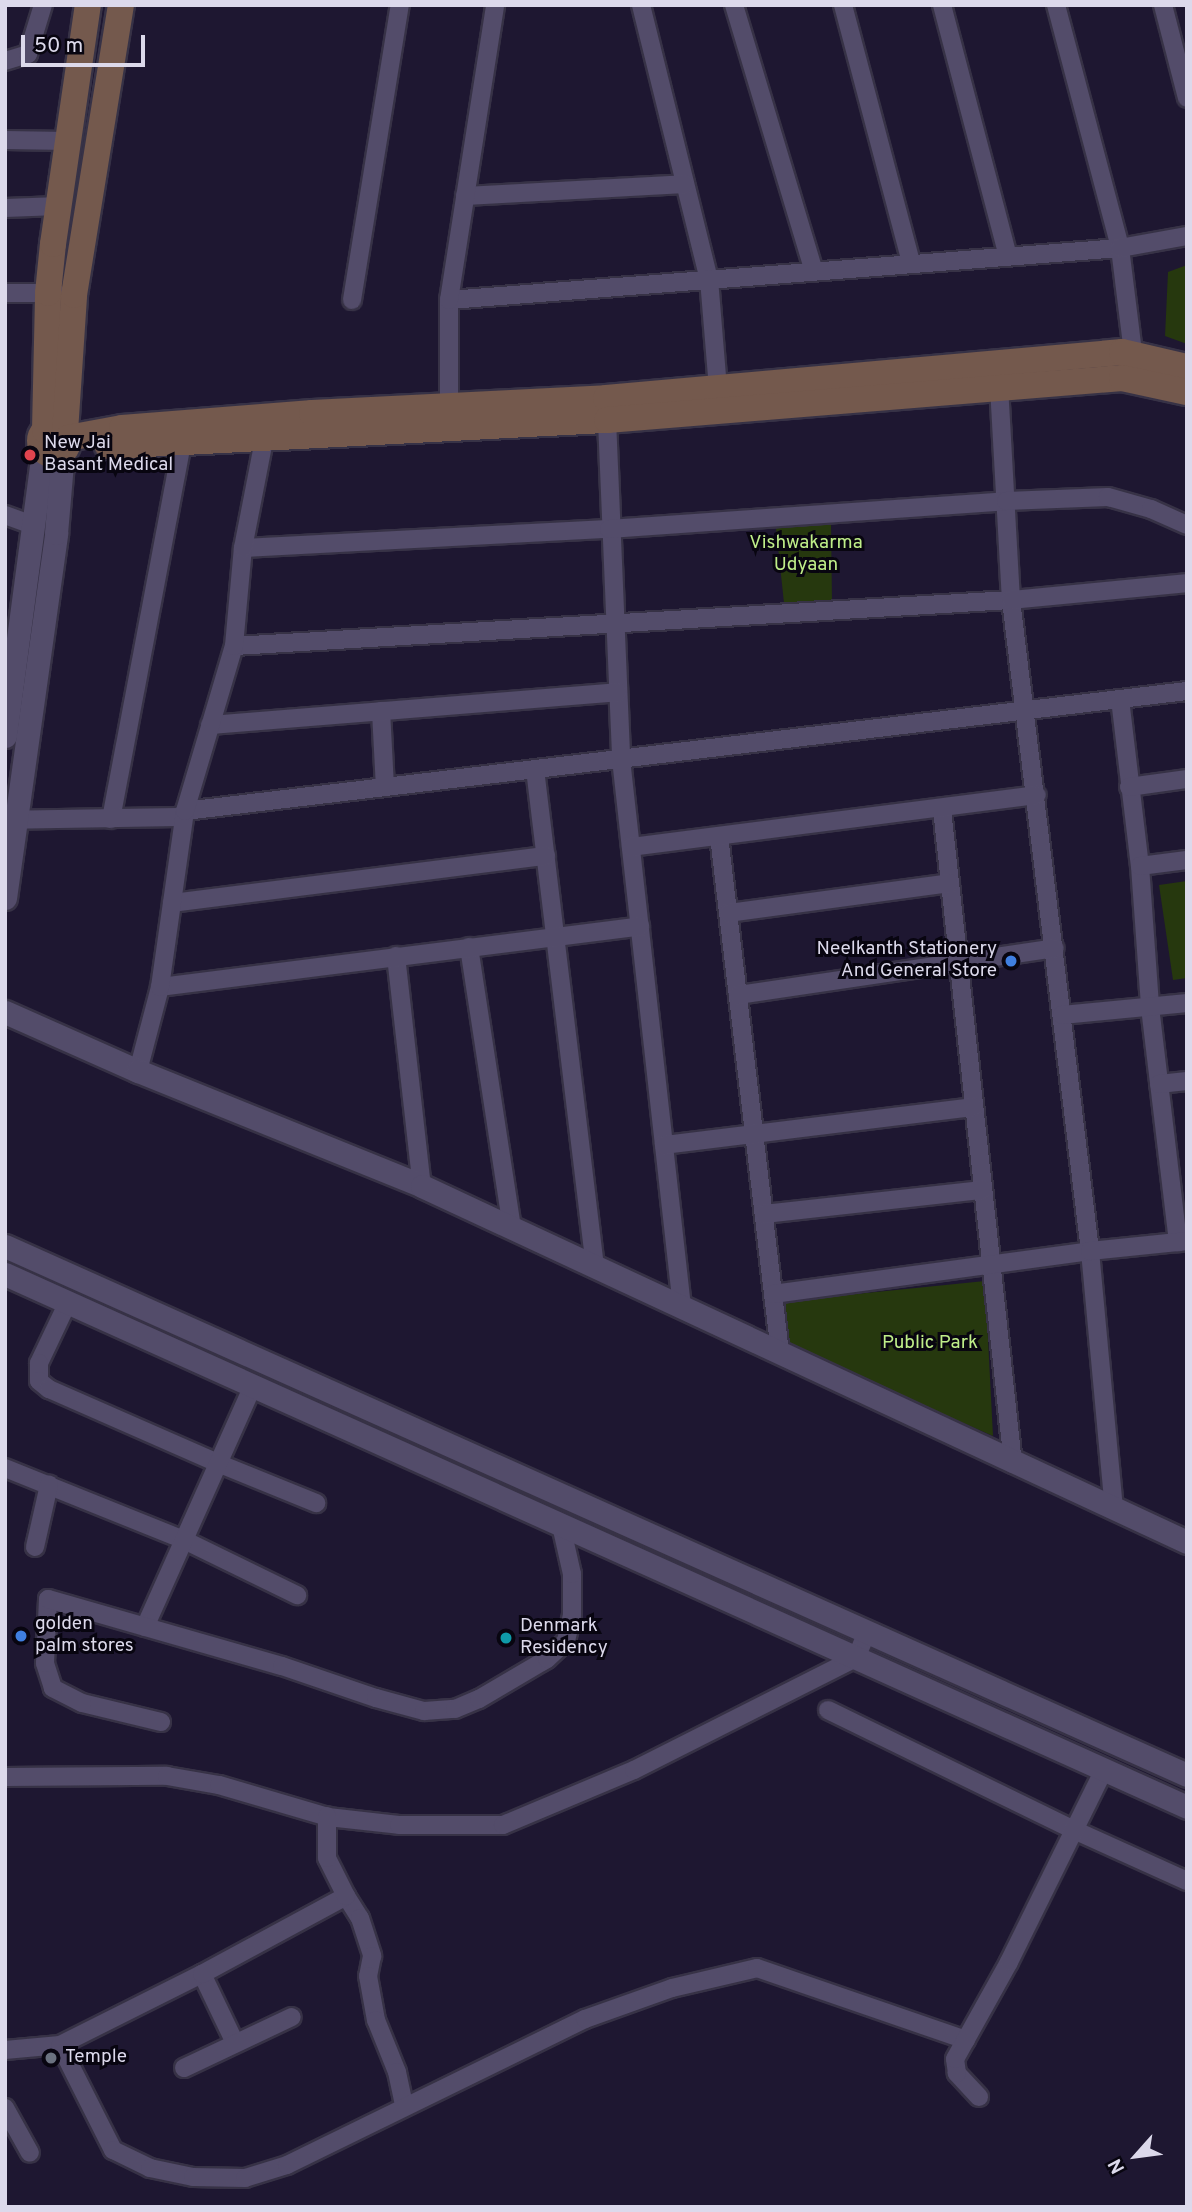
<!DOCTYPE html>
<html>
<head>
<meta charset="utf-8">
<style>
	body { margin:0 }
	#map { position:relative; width:1192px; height:2212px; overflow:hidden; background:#1e1731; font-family:Overpass,sans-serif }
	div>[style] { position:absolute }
	.green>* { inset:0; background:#26380e }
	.roads { filter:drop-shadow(2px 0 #373246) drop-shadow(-2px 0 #373246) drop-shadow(0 2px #373246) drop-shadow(0 -2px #373246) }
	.minor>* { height:18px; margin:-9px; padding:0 9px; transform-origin:9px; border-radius:9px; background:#534c6a }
	.tertiary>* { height:23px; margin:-11.5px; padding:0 11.5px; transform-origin:11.5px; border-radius:11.5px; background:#534c6a }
	.secondary>* { height:26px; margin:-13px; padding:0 13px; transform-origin:13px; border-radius:13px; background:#74594d }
	.secondary>.ring { margin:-13px; padding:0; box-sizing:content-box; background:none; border:26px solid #74594d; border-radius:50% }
	.dots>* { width:19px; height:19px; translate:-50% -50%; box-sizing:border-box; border:4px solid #080510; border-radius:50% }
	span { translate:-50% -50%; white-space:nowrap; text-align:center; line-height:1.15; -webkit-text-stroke:6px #080510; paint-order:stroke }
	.poi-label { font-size:19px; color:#dcd9eb }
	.left { translate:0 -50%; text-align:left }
	.right { translate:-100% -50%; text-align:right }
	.park-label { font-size:19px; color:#bfee89 }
	.frame { position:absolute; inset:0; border:7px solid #dcd9eb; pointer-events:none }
	.north { position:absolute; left:1101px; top:2121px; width:70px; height:70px; -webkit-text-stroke:5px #080510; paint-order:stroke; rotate:242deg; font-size:19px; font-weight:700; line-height:28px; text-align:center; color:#dcd9eb }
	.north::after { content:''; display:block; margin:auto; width:24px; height:32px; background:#dcd9eb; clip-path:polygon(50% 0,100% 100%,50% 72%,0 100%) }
	.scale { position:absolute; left:21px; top:35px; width:124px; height:32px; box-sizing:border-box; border:4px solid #dcd9eb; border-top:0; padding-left:9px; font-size:21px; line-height:24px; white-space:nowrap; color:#dcd9eb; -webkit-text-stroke:5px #080510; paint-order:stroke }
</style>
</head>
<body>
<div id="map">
	<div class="green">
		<i style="clip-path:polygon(1187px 265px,1187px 344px,1165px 336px,1168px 272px)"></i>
		<i style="clip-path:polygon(831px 523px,832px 603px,784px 603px,776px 528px)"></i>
		<i style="clip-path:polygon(1187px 881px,1187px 978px,1173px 980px,1159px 885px)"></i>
		<i style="clip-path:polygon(985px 1281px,993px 1436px,785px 1345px,777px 1302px)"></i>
	</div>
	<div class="roads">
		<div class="minor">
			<i style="left:641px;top:5px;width:282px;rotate:76.1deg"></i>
			<i style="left:709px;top:279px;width:110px;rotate:85.3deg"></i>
			<i style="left:734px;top:5px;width:276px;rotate:73.3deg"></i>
			<i style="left:843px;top:5px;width:267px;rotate:75.2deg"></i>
			<i style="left:942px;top:5px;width:260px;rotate:75.3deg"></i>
			<i style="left:1056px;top:5px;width:251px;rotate:75.2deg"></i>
			<i style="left:1120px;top:248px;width:106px;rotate:82.9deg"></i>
			<i style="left:1163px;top:5px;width:96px;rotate:75.5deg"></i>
			<i style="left:5px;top:61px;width:24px;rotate:-17deg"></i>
			<i style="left:28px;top:54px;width:51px;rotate:-73deg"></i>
			<i style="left:5px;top:140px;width:63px;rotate:0.9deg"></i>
			<i style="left:465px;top:196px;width:220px;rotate:-3.1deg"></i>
			<i style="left:5px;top:208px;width:54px;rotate:-2.1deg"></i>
			<i style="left:5px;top:293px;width:51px"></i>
			<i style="left:352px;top:300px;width:299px;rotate:-80.8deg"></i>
			<i style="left:449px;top:300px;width:673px;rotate:-4.43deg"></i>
			<i style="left:1120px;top:248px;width:68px;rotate:-10.2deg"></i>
			<i style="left:999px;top:386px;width:214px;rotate:86.8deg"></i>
			<i style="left:1011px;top:600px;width:656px;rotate:83.08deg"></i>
			<i style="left:1090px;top:1251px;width:258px;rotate:84.7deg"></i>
			<i style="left:449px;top:406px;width:106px;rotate:-90deg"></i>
			<i style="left:449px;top:300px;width:299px;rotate:-81.1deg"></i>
			<i style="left:607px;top:420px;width:339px;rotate:87.6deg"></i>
			<i style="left:621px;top:759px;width:551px;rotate:83.65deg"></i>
			<i style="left:5px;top:515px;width:30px;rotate:20deg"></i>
			<i style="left:243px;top:548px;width:366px;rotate:-3deg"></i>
			<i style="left:609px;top:529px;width:398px;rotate:-4deg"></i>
			<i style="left:1006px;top:501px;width:102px;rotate:-2.2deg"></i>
			<i style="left:1108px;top:497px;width:45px;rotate:15.6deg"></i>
			<i style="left:1151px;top:509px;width:39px;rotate:24deg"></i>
			<i style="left:234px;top:646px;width:778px;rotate:-3.39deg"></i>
			<i style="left:1011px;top:600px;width:177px;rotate:-5.5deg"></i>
			<i style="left:1120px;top:699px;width:168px;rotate:83.2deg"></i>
			<i style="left:1140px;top:866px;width:141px;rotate:85.9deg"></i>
			<i style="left:1150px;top:1007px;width:237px;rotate:83.2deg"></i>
			<i style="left:381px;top:711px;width:76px;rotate:87deg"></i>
			<i style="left:210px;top:725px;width:409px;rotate:-4.6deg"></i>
			<i style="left:535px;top:769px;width:502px;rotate:83.13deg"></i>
			<i style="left:1129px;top:787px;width:59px;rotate:-7.9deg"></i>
			<i style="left:942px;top:809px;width:659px;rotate:83.81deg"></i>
			<i style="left:185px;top:811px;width:1009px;rotate:-6.83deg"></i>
			<i style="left:111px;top:819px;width:382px;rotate:-79.3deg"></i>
			<i style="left:5px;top:820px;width:179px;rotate:-1deg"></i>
			<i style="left:719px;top:836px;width:521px;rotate:83.27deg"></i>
			<i style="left:631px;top:847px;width:409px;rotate:-7.3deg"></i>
			<i style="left:1140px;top:866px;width:47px;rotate:-7.3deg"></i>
			<i style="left:172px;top:903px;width:377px;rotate:-7.2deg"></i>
			<i style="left:729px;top:913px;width:223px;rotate:-7.7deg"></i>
			<i style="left:469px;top:947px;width:284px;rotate:81.3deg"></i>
			<i style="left:396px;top:956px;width:231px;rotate:83.6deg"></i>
			<i style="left:160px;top:987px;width:484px;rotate:-7.2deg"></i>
			<i style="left:738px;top:995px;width:320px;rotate:-8.4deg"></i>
			<i style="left:1062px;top:1015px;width:126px;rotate:-5.5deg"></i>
			<i style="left:138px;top:1071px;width:87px;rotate:-75.3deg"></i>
			<i style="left:160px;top:987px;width:178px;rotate:-81.9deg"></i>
			<i style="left:185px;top:811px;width:172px;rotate:-73.5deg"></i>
			<i style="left:234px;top:646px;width:98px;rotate:-84.8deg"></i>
			<i style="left:243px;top:548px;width:110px;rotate:-79deg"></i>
			<i style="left:1159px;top:1084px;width:28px;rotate:-6deg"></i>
			<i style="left:664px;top:1145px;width:312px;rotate:-7deg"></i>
			<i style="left:764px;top:1214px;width:220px;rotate:-6.3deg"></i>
			<i style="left:773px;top:1294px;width:320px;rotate:-7.7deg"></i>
			<i style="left:1090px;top:1251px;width:98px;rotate:-5.9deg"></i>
			<i style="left:68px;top:1302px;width:68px;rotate:115.4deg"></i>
			<i style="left:39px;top:1363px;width:18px;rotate:90deg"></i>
			<i style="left:39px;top:1381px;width:13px;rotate:39deg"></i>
			<i style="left:49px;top:1389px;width:187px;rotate:23.7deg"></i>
			<i style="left:220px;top:1464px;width:104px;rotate:22.1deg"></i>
			<i style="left:5px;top:1468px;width:193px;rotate:21.9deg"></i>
			<i style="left:184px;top:1540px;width:126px;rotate:26deg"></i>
			<i style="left:35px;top:1547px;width:64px;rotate:-77.3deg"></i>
			<i style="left:145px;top:1627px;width:265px;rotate:-65.9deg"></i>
			<i style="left:828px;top:1710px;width:274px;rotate:26deg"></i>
			<i style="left:1074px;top:1830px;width:124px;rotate:24.3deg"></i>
			<i style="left:161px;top:1722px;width:81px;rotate:-166.5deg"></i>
			<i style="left:82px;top:1703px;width:33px;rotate:-153deg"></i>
			<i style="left:53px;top:1688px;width:26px;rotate:-108deg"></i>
			<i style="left:45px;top:1663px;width:64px;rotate:-87.3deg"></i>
			<i style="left:48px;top:1599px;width:243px;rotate:16deg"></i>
			<i style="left:282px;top:1666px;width:99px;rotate:18.8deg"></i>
			<i style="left:376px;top:1698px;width:50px;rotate:15.2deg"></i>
			<i style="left:424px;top:1711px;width:31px;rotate:-4deg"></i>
			<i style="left:455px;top:1709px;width:26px;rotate:-23deg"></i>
			<i style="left:479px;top:1699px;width:79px;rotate:-30.5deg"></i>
			<i style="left:547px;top:1659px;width:26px;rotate:-43deg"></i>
			<i style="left:566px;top:1641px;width:27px;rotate:-77deg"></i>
			<i style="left:572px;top:1615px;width:41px;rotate:-90deg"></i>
			<i style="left:572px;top:1574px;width:50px;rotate:-102.7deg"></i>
			<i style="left:5px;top:1777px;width:162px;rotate:-0.4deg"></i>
			<i style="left:167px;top:1776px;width:53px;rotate:9.8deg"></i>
			<i style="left:219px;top:1785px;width:114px;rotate:16.4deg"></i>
			<i style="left:328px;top:1817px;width:71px;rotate:6.4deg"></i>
			<i style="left:399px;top:1825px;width:104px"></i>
			<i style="left:503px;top:1825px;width:142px;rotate:-22.8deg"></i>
			<i style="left:634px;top:1770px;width:249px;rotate:-26.8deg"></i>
			<i style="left:856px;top:1658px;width:28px;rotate:-67deg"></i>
			<i style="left:346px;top:1896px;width:26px;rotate:58deg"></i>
			<i style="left:360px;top:1918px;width:40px;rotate:72deg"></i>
			<i style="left:372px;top:1956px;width:20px;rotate:101deg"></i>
			<i style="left:368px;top:1976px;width:45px;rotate:79.7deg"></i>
			<i style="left:376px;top:2020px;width:56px;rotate:68deg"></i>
			<i style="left:397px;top:2072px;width:35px;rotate:78deg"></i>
			<i style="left:202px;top:1974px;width:76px;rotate:64.4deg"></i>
			<i style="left:60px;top:2045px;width:118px;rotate:63.2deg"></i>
			<i style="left:113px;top:2150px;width:41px;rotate:25.9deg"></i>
			<i style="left:150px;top:2168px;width:44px;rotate:11.8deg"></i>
			<i style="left:193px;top:2177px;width:52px;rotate:1.1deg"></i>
			<i style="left:245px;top:2178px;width:44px;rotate:-17.2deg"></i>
			<i style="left:287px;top:2165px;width:332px;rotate:-26.1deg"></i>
			<i style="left:585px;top:2019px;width:92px;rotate:-19.6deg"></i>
			<i style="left:672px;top:1988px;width:87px;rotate:-13.2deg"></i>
			<i style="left:757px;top:1968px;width:221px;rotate:19deg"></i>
			<i style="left:5px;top:2050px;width:55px;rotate:-5.2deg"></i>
			<i style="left:60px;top:2045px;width:159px;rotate:-26.6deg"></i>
			<i style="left:202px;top:1974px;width:164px;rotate:-28.4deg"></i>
			<i style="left:346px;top:1896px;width:42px;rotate:-116.6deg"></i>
			<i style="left:327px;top:1858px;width:42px;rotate:-90deg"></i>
			<i style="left:184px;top:2068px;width:119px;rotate:-25.3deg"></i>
			<i style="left:979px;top:2097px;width:33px;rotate:-133deg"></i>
			<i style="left:957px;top:2073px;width:14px;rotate:-98deg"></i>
			<i style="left:955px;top:2059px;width:111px;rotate:-60.9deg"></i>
			<i style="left:1009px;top:1962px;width:214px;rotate:-63.7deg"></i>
			<i style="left:5px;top:2108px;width:51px;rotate:60.9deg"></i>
		</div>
		<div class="tertiary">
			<i style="left:5px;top:736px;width:289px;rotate:-82.4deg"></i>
			<i style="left:5px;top:898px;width:369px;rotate:-82deg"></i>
			<i style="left:56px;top:533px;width:81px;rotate:-85.1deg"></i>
			<i style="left:5px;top:1012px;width:145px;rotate:23.9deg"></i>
			<i style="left:138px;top:1071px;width:306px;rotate:22deg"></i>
			<i style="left:422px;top:1186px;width:844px;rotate:24.96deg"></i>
			<i style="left:5px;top:1246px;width:1295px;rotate:24.11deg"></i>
			<i style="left:5px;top:1274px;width:1297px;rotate:24.27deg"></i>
		</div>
		<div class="secondary">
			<i class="ring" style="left:40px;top:427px;width:2px;height:2px"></i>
			<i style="left:45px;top:430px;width:137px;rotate:-88.7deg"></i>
			<i style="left:48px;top:293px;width:49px;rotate:-84.2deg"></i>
			<i style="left:53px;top:244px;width:242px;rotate:-81.7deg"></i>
			<i style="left:65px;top:432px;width:137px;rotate:-86.2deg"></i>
			<i style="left:74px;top:295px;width:294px;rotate:-80.8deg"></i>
			<i style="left:68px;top:438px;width:55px;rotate:-10.5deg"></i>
			<i style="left:122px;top:428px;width:191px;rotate:-4.5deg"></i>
			<i style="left:312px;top:413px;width:294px;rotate:-2.9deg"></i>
			<i style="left:606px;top:398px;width:518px;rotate:-5.09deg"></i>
			<i style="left:1122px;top:352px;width:67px;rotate:13deg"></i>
			<i style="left:108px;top:446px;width:500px;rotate:-3deg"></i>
			<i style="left:607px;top:420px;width:517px;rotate:-4.66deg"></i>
			<i style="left:1122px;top:378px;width:66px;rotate:12.2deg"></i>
		</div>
	</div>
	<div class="dots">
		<i style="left:30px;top:455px;background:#e0444e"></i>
		<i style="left:1011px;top:961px;background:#3f7fe0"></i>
		<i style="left:21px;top:1636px;background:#3f7fe0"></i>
		<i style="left:506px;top:1638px;background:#0f9aa8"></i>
		<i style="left:51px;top:2058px;background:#6b7280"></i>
	</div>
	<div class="poi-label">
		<span class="left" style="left:44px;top:455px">New Jai<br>Basant Medical</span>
		<span class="right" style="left:997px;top:961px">Neelkanth Stationery<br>And General Store</span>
		<span class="left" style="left:35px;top:1636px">golden<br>palm stores</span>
		<span class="left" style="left:520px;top:1638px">Denmark<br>Residency</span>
		<span class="left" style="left:65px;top:2058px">Temple</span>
	</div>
	<div class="park-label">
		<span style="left:806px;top:555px">Vishwakarma<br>Udyaan</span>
		<span style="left:930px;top:1344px">Public Park</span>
	</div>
	<div class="frame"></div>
	<div class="north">N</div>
	<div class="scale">50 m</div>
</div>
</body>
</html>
